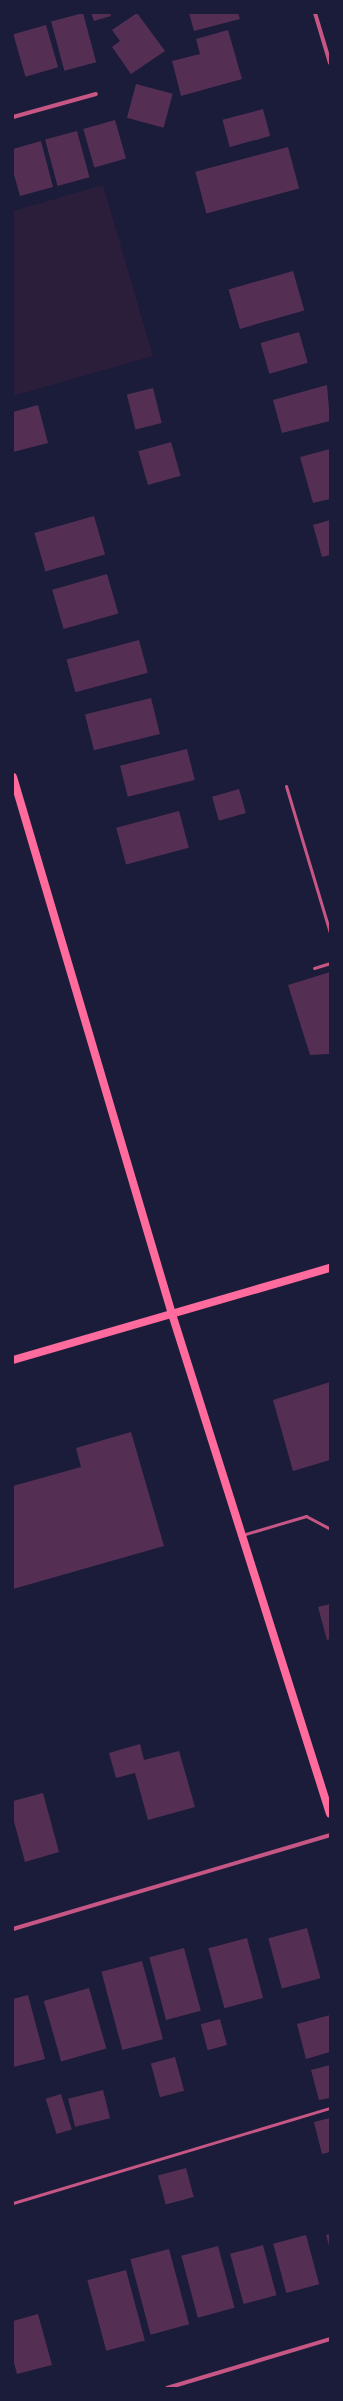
<!DOCTYPE html>
<html>
<head>
<meta charset="utf-8">
<style>
	body { margin:0 }
	#map { position:relative; width:343px; height:2401px; overflow:hidden; background:#1b1b3a; font-family:"Noto Sans",sans-serif }
	div>[style] { position:absolute }
	.green>* { inset:0; background:#2a1e3b }
	.building>* { inset:0; background:#542f53; transform-origin:0 0 }
	.service>* { height:3px; margin:-1.5px; padding:0 1.5px; transform-origin:1.5px; border-radius:1.5px; background:#c65784 }
	.minor>* { height:4px; margin:-2px; padding:0 2px; transform-origin:2px; border-radius:2px; background:#c65784 }
	.secondary>* { height:8px; margin:-4px; padding:0 4px; transform-origin:4px; border-radius:4px; background:#ff6b9d }
	span { translate:-50% -50%; white-space:nowrap; text-align:center; line-height:1.15; -webkit-text-stroke:3.5px #1b1b3a; paint-order:stroke }
	.frame { position:absolute; inset:0; border:14px solid #1b1b3a; pointer-events:none }
</style>
</head>
<body>
<div id="map">
	<div class="green">
		<i style="clip-path:polygon(103px 185px,153px 356px,13px 396px,13px 211px)"></i>
	</div>
	<div class="building">
		<i style="left:83px;top:13px;width:51px;height:33px;rotate:75deg"></i>
		<i style="clip-path:polygon(91px 13px,110px 13px,111px 16px,94px 21px)"></i>
		<i style="clip-path:polygon(137px 13px,165px 51px,131px 74px,112px 47px,120px 41px,112px 30px)"></i>
		<i style="clip-path:polygon(189px 13px,238px 13px,240px 19px,194px 31px)"></i>
		<i style="left:46px;top:25px;width:44px;height:34px;rotate:74deg"></i>
		<i style="clip-path:polygon(228px 30px,242px 79px,181px 96px,172px 61px,200px 54px,196px 39px)"></i>
		<i style="left:136px;top:84px;width:38px;height:35px;rotate:15deg"></i>
		<i style="left:263px;top:109px;width:28px;height:42px;rotate:75deg"></i>
		<i style="left:115px;top:120px;width:40px;height:33px;rotate:74deg"></i>
		<i style="left:77px;top:131px;width:48px;height:33px;rotate:75deg"></i>
		<i style="clip-path:polygon(41px 141px,53px 187px,20px 196px,13px 171px,13px 149px)"></i>
		<i style="left:288px;top:147px;width:43px;height:96px;rotate:75deg"></i>
		<i style="left:293px;top:271px;width:41px;height:67px;rotate:74deg"></i>
		<i style="left:299px;top:332px;width:32px;height:40px;rotate:74deg"></i>
		<i style="clip-path:polygon(327px 385px,330px 421px,282px 433px,273px 400px)"></i>
		<i style="left:153px;top:388px;width:36px;height:27px;rotate:76deg"></i>
		<i style="clip-path:polygon(38px 405px,48px 443px,13px 452px,13px 412px)"></i>
		<i style="left:171px;top:442px;width:35px;height:34px;rotate:74deg"></i>
		<i style="clip-path:polygon(330px 449px,330px 499px,313px 503px,300px 457px)"></i>
		<i style="left:94px;top:516px;width:40px;height:62px;rotate:74deg"></i>
		<i style="clip-path:polygon(330px 520px,330px 555px,322px 557px,313px 525px)"></i>
		<i style="left:107px;top:574px;width:41px;height:57px;rotate:74deg"></i>
		<i style="left:139px;top:640px;width:34px;height:75px;rotate:75deg"></i>
		<i style="left:151px;top:698px;width:37px;height:68px;rotate:76deg"></i>
		<i style="left:187px;top:749px;width:32px;height:69px;rotate:76deg"></i>
		<i style="left:239px;top:789px;width:25px;height:28px;rotate:74deg"></i>
		<i style="left:179px;top:811px;width:38px;height:65px;rotate:75deg"></i>
		<i style="clip-path:polygon(330px 972px,330px 1054px,310px 1055px,288px 985px)"></i>
		<i style="clip-path:polygon(330px 1382px,330px 1460px,293px 1471px,273px 1400px)"></i>
		<i style="clip-path:polygon(131px 1432px,164px 1546px,13px 1589px,13px 1486px,81px 1467px,76px 1448px)"></i>
		<i style="clip-path:polygon(330px 1604px,330px 1639px,327px 1640px,318px 1607px)"></i>
		<i style="clip-path:polygon(140px 1744px,144px 1760px,179px 1751px,195px 1807px,148px 1820px,135px 1773px,116px 1778px,109px 1753px)"></i>
		<i style="clip-path:polygon(43px 1793px,59px 1852px,25px 1862px,13px 1818px,13px 1801px)"></i>
		<i style="left:307px;top:1928px;width:52px;height:40px;rotate:75deg"></i>
		<i style="left:247px;top:1938px;width:62px;height:40px;rotate:75deg"></i>
		<i style="left:184px;top:1948px;width:65px;height:36px;rotate:75deg"></i>
		<i style="left:142px;top:1961px;width:81px;height:42px;rotate:75deg"></i>
		<i style="left:89px;top:1988px;width:63px;height:47px;rotate:74deg"></i>
		<i style="clip-path:polygon(28px 1995px,45px 2059px,13px 2067px,13px 1999px)"></i>
		<i style="clip-path:polygon(330px 2015px,330px 2052px,306px 2059px,297px 2024px)"></i>
		<i style="left:220px;top:2019px;width:27px;height:20px;rotate:75deg"></i>
		<i style="left:175px;top:2057px;width:35px;height:25px;rotate:75deg"></i>
		<i style="clip-path:polygon(330px 2065px,330px 2098px,319px 2100px,311px 2070px)"></i>
		<i style="left:103px;top:2090px;width:29px;height:36px;rotate:76deg"></i>
		<i style="left:61px;top:2094px;width:37px;height:16px;rotate:73deg"></i>
		<i style="clip-path:polygon(330px 2118px,330px 2152px,322px 2154px,314px 2122px)"></i>
		<i style="left:186px;top:2168px;width:30px;height:29px;rotate:75deg"></i>
		<i style="clip-path:polygon(330px 2234px,330px 2249px,326px 2235px)"></i>
		<i style="left:306px;top:2235px;width:51px;height:34px;rotate:75deg"></i>
		<i style="left:263px;top:2245px;width:52px;height:34px;rotate:75deg"></i>
		<i style="left:218px;top:2246px;width:64px;height:38px;rotate:75deg"></i>
		<i style="left:169px;top:2249px;width:78px;height:40px;rotate:75deg"></i>
		<i style="left:126px;top:2270px;width:73px;height:40px;rotate:75deg"></i>
		<i style="clip-path:polygon(38px 2314px,52px 2365px,17px 2374px,13px 2359px,13px 2321px)"></i>
	</div>
	<div class="service">
		<i style="left:286px;top:786px;width:153px;rotate:73.3deg"></i>
		<i style="left:314px;top:968px;width:17px;rotate:-17deg"></i>
		<i style="left:242px;top:1535px;width:67px;rotate:-16.5deg"></i>
		<i style="left:306px;top:1516px;width:27px;rotate:28deg"></i>
		<i style="left:13px;top:2203px;width:331px;rotate:-16.7deg"></i>
	</div>
	<div class="minor">
		<i style="left:315px;top:13px;width:52px;rotate:73.3deg"></i>
		<i style="left:13px;top:117px;width:86px;rotate:-15.5deg"></i>
		<i style="left:13px;top:1929px;width:331px;rotate:-16.5deg"></i>
		<i style="left:167px;top:2388px;width:170px;rotate:-16.7deg"></i>
	</div>
	<div class="secondary">
		<i style="left:13px;top:777px;width:560px;rotate:73.51deg"></i>
		<i style="left:172px;top:1314px;width:524px;rotate:72.46deg"></i>
		<i style="left:13px;top:1360px;width:330px;rotate:-16.2deg"></i>
	</div>
	<div class="frame"></div>
</div>
</body>
</html>
